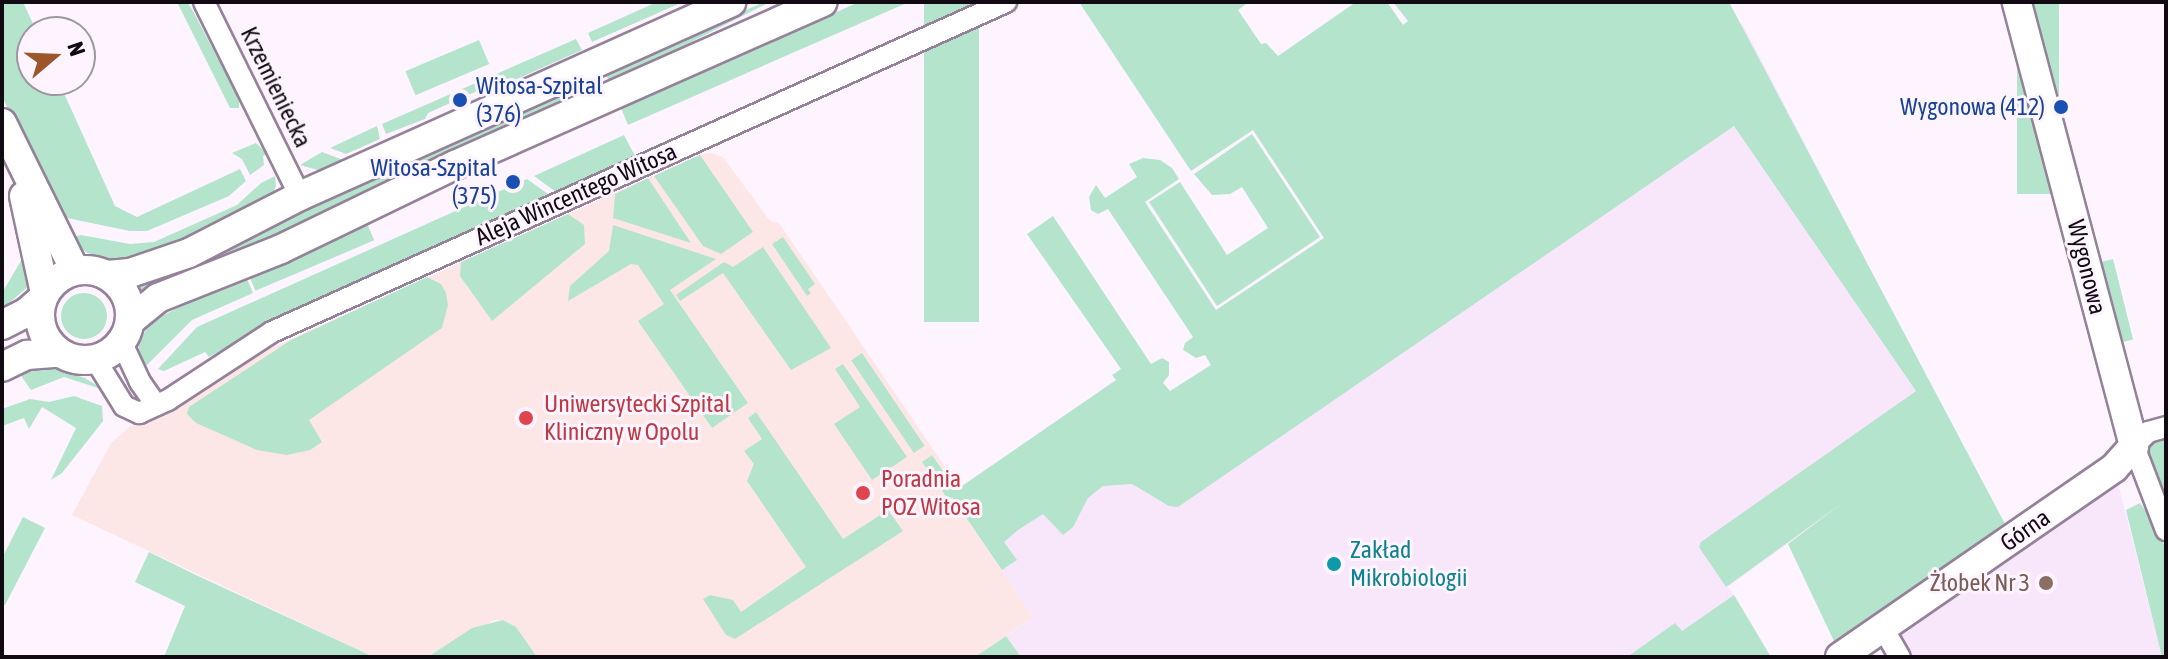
<!DOCTYPE html>
<html>
<head>
<meta charset="utf-8">
<style>
	body { margin:0 }
	#map { position:relative; width:2168px; height:659px; overflow:hidden; background:#fdf4ff; font-family:"Asap Condensed",sans-serif }
	div>[style] { position:absolute }
	.built>* { inset:0; background:#f8e7fb }
	.medical>* { inset:0; background:#fde7e6 }
	.green>* { inset:0; background:#b4e4cb; transform-origin:0 0 }
	.round { border-radius:50% }
	.roads { filter:drop-shadow(2px 0 #958199) drop-shadow(-2px 0 #958199) drop-shadow(0 2px #958199) drop-shadow(0 -2px #958199) }
	.street>* { height:20px; margin:-10px; padding:0 10px; transform-origin:10px; border-radius:10px; background:#fff }
	.secondary>* { height:28px; margin:-14px; padding:0 14px; transform-origin:14px; border-radius:14px; background:#fff }
	.secondary>.ring { margin:-14px; padding:0; box-sizing:content-box; background:none; border:28px solid #fff; border-radius:50% }
	.dots>* { width:22px; height:22px; translate:-50% -50%; box-sizing:border-box; border:4px solid #fdf4ff; border-radius:50% }
	span { translate:-50% -50%; white-space:nowrap; text-align:center; line-height:1.15; -webkit-text-stroke:6px #fdf4ff; paint-order:stroke }
	.transit-label { font-size:24px; color:#164399 }
	.left { translate:0 -50%; text-align:left }
	.right { translate:-100% -50%; text-align:right }
	.street-label { font-size:24px; color:#110a13 }
	.health-label { font-size:24px; color:#be3a42 }
	.culture-label { font-size:24px; color:#0d838f }
	.education-label { font-size:24px; color:#785e54 }
	.frame { position:absolute; inset:0; border:4px solid #110a13; pointer-events:none }
	.north { position:absolute; left:16px; top:16px; width:80px; height:80px; box-sizing:border-box; background:#fdf4ff; border:2px solid #9f96a1; border-radius:50%; rotate:71deg; font-size:22px; font-weight:700; line-height:32px; text-align:center; color:#110a13 }
	.north::after { content:''; display:block; margin:auto; width:28px; height:36px; background:#9b562b; clip-path:polygon(50% 0,100% 100%,50% 72%,0 100%) }
</style>
</head>
<body>
<div id="map">
	<div class="built">
		<i style="clip-path:polygon(1742px 23px,1951px 425px,1728px 587px,1734px 595px,1681px 632px,1675px 623px,1627px 657px,1021px 657px,1006px 636px,1033px 617px,952px 497px,1150px 423px)"></i>
		<i style="clip-path:polygon(2114px 468px,2162px 657px,1900px 657px,1883px 628px)"></i>
	</div>
	<div class="medical">
		<i style="clip-path:polygon(711px 153px,723px 157px,770px 221px,779px 223px,961px 490px,952px 497px,1033px 617px,975px 657px,537px 657px,516px 627px,503px 620px,494px 620px,428px 657px,374px 657px,72px 515px,111px 443px,165px 396px,699px 155px)"></i>
	</div>
	<div class="green">
		<i style="clip-path:polygon(2px 2px,23px 2px,37px 32px,32px 32px,32px 80px,58px 80px,115px 206px,137px 217px,240px 169px,246px 181px,229px 196px,147px 231px,130px 231px,67px 218px,59px 222px,2px 96px)"></i>
		<i style="clip-path:polygon(177px 2px,187px 2px,193px 11px,239px 99px,239px 108px,230px 108px)"></i>
		<i style="clip-path:polygon(657px 2px,683px 2px,592px 42px,588px 33px)"></i>
		<i style="clip-path:polygon(764px 2px,770px 2px,610px 83px,605px 73px)"></i>
		<i style="clip-path:polygon(859px 2px,909px 2px,628px 125px,621px 108px)"></i>
		<i style="left:924px;top:2px;width:55px;height:320px"></i>
		<i style="clip-path:polygon(1079px 2px,1249px 2px,1238px 10px,1261px 44px,1266px 43px,1278px 56px,1356px 2px,1387px 2px,1403px 25px,1408px 21px,1393px 2px,1729px 2px,2013px 539px,1841px 656px,1788px 544px,1845px 501px,1726px 587px,1699px 547px,1701px 542px,1916px 391px,1734px 126px,1178px 507px,1169px 506px,1132px 484px,1103px 486px,1088px 498px,1073px 527px,1063px 535px,1043px 514px,1018px 530px,1004px 542px,1017px 560px,1002px 570px,952px 497px,948px 499px,922px 462px,932px 455px,956px 490px,1116px 380px,1112px 375px,1121px 369px,1027px 234px,1053px 216px,1151px 364px,1162px 358px,1169px 362px,1169px 375px,1163px 383px,1170px 391px,1211px 365px,1205px 355px,1196px 358px,1183px 350px,1185px 343px,1193px 337px,1108px 209px,1098px 214px,1091px 210px,1089px 197px,1096px 185px,1105px 198px,1137px 177px,1129px 164px,1143px 158px,1160px 160px,1172px 168px,1179px 179px,1145px 202px,1216px 310px,1324px 238px,1253px 130px,1191px 171px)"></i>
		<i style="left:2017px;top:2px;width:42px;height:192px"></i>
		<i style="clip-path:polygon(576px 39px,582px 50px,501px 86px,495px 83px,428px 113px,425px 119px,386px 134px,382px 124px)"></i>
		<i style="left:479px;top:40px;width:26px;height:80px;rotate:67deg"></i>
		<i style="clip-path:polygon(588px 80px,593px 91px,270px 240px,140px 290px,137px 285px,234px 246px,321px 200px)"></i>
		<i style="clip-path:polygon(377px 126px,380px 139px,346px 154px,330px 148px)"></i>
		<i style="clip-path:polygon(1252px 134px,1320px 237px,1217px 306px,1149px 202px,1180px 182px,1227px 255px,1268px 228px,1242px 187px,1230px 194px,1212px 195px,1194px 174px)"></i>
		<i style="clip-path:polygon(624px 135px,635px 156px,556px 192px,534px 176px)"></i>
		<i style="clip-path:polygon(256px 143px,267px 154px,263px 156px,264px 165px,250px 175px,242px 159px,232px 153px)"></i>
		<i style="clip-path:polygon(322px 152px,346px 161px,321px 171px,300px 165px)"></i>
		<i style="clip-path:polygon(700px 155px,753px 232px,721px 254px,703px 246px,654px 176px)"></i>
		<i style="clip-path:polygon(275px 176px,276px 186px,270px 200px,200px 234px,130px 260px,115px 260px,87px 253px,68px 238px,81px 235px,130px 244px,154px 242px,237px 205px,261px 183px)"></i>
		<i style="clip-path:polygon(648px 178px,691px 243px,613px 218px,615px 194px)"></i>
		<i style="clip-path:polygon(527px 179px,548px 194px,275px 320px,209px 357px,205px 352px,164px 371px,158px 369px,197px 327px)"></i>
		<i style="clip-path:polygon(568px 214px,584px 225px,585px 244px,492px 321px,460px 276px,461px 262px)"></i>
		<i style="left:366px;top:221px;width:21px;height:129px;rotate:67deg"></i>
		<i style="clip-path:polygon(613px 225px,716px 259px,670px 290px,748px 403px,712px 428px,638px 321px,664px 304px,638px 265px,631px 264px,568px 301px,570px 286px,609px 251px)"></i>
		<i style="clip-path:polygon(783px 237px,815px 284px,808px 289px,811px 293px,807px 296px,772px 244px)"></i>
		<i style="clip-path:polygon(763px 247px,831px 348px,791px 370px,723px 273px,680px 301px,676px 295px,724px 262px,733px 267px)"></i>
		<i style="clip-path:polygon(25px 254px,29px 286px,2px 309px,2px 293px)"></i>
		<i style="left:2113px;top:259px;width:83px;height:16px;rotate:76deg"></i>
		<i style="clip-path:polygon(245px 274px,253px 293px,192px 320px,142px 370px,138px 359px,139px 343px,150px 322px)"></i>
		<i style="clip-path:polygon(427px 277px,441px 284px,446px 293px,448px 305px,442px 328px,309px 420px,322px 442px,310px 450px,287px 455px,257px 450px,196px 423px,187px 414px,189px 407px,291px 340px)"></i>
		<i class="round" style="left:61px;top:293px;width:46px;height:46px"></i>
		<i style="left:862px;top:353px;width:112px;height:13px;rotate:56deg"></i>
		<i style="clip-path:polygon(843px 364px,907px 457px,872px 480px,834px 424px,860px 407px,835px 369px)"></i>
		<i style="clip-path:polygon(35px 368px,53px 368px,85px 378px,104px 390px,64px 377px,31px 390px,19px 373px)"></i>
		<i style="clip-path:polygon(74px 396px,102px 406px,103px 421px,62px 473px,51px 480px,76px 428px,42px 407px,29px 429px,24px 418px,2px 426px,2px 409px,30px 399px,49px 402px)"></i>
		<i style="clip-path:polygon(756px 412px,843px 539px,888px 510px,903px 531px,735px 639px,726px 635px,703px 599px,710px 595px,733px 600px,741px 612px,806px 567px,747px 481px,754px 464px,744px 451px,762px 439px,748px 418px)"></i>
		<i style="clip-path:polygon(2166px 437px,2166px 506px,2146px 453px,2150px 444px)"></i>
		<i style="clip-path:polygon(2140px 503px,2158px 528px,2166px 550px,2166px 657px,2162px 657px,2126px 510px)"></i>
		<i style="clip-path:polygon(23px 517px,45px 528px,5px 605px,2px 604px,2px 558px)"></i>
		<i style="clip-path:polygon(149px 552px,198px 576px,374px 657px,164px 657px,185px 606px,135px 582px)"></i>
		<i style="clip-path:polygon(1734px 595px,1771px 657px,1627px 657px,1675px 623px,1682px 631px)"></i>
		<i style="clip-path:polygon(503px 620px,516px 627px,537px 657px,428px 657px,472px 628px)"></i>
		<i style="clip-path:polygon(1006px 636px,1021px 657px,975px 657px)"></i>
	</div>
	<div class="roads">
		<div class="street">
			<i style="left:204px;top:2px;width:216px;rotate:63.7deg"></i>
			<i style="left:121px;top:341px;width:45px;rotate:65.1deg"></i>
			<i style="left:140px;top:382px;width:28px;rotate:55deg"></i>
			<i style="left:95px;top:359px;width:55px;rotate:58.3deg"></i>
			<i style="left:124px;top:406px;width:17px;rotate:25deg"></i>
			<i style="left:139px;top:413px;width:32px;rotate:-24deg"></i>
			<i style="left:168px;top:400px;width:124px;rotate:-33.2deg"></i>
			<i style="left:272px;top:332px;width:805px;rotate:-24.21deg"></i>
			<i style="left:2166px;top:427px;width:19px;rotate:164deg"></i>
			<i style="left:2148px;top:432px;width:20px;rotate:135deg"></i>
			<i style="left:2134px;top:446px;width:90px;rotate:69.1deg"></i>
			<i style="left:1883px;top:628px;width:34px;rotate:60deg"></i>
		</div>
		<div class="secondary">
			<i style="left:2px;top:123px;width:165px;rotate:63.7deg"></i>
			<i style="left:24px;top:196px;width:99px;rotate:77.8deg"></i>
			<i class="ring" style="left:40px;top:270px;width:62px;height:62px"></i>
			<i style="left:107px;top:275px;width:23px;rotate:-5deg"></i>
			<i style="left:130px;top:273px;width:62px;rotate:-18.7deg"></i>
			<i style="left:189px;top:253px;width:125px;rotate:-27.2deg"></i>
			<i style="left:300px;top:196px;width:473px;rotate:-24.2deg"></i>
			<i style="left:131px;top:320px;width:35px;rotate:-39deg"></i>
			<i style="left:158px;top:298px;width:132px;rotate:-21.7deg"></i>
			<i style="left:281px;top:249px;width:193px;rotate:-25.8deg"></i>
			<i style="left:455px;top:165px;width:402px;rotate:-23.9deg"></i>
			<i style="left:2px;top:325px;width:28px;rotate:-27deg"></i>
			<i style="left:27px;top:312px;width:20px;rotate:-41deg"></i>
			<i style="left:2px;top:367px;width:28px;rotate:-26deg"></i>
			<i style="left:27px;top:355px;width:30px;rotate:-4deg"></i>
			<i style="left:1840px;top:657px;width:333px;rotate:-34.6deg"></i>
			<i style="left:2114px;top:468px;width:30px;rotate:-48deg"></i>
			<i style="left:2134px;top:446px;width:459px;rotate:-104.8deg"></i>
		</div>
	</div>
	<div class="dots">
		<i style="left:460px;top:100px;background:#1a4fb4"></i>
		<i style="left:2061px;top:107px;background:#1a4fb4"></i>
		<i style="left:513px;top:182px;background:#1a4fb4"></i>
		<i style="left:526px;top:418px;background:#e0444e"></i>
		<i style="left:863px;top:493px;background:#e0444e"></i>
		<i style="left:1334px;top:564px;background:#0f9aa8"></i>
		<i style="left:2046px;top:583px;background:#8d6e63"></i>
	</div>
	<div class="transit-label">
		<span class="left" style="left:476px;top:100px">Witosa-Szpital<br>(376)</span>
		<span class="right" style="left:2045px;top:107px">Wygonowa (412)</span>
		<span class="right" style="left:497px;top:182px">Witosa-Szpital<br>(375)</span>
	</div>
	<div class="street-label">
		<span style="left:276px;top:87px;rotate:64deg">Krzemieniecka</span>
		<span style="left:576px;top:194px;rotate:-24deg">Aleja Wincentego Witosa</span>
		<span style="left:2087px;top:267px;rotate:76deg">Wygonowa</span>
		<span style="left:2025px;top:530px;rotate:-35deg">Górna</span>
	</div>
	<div class="health-label">
		<span class="left" style="left:544px;top:418px">Uniwersytecki Szpital<br>Kliniczny w Opolu</span>
		<span class="left" style="left:881px;top:493px">Poradnia<br>POZ Witosa</span>
	</div>
	<div class="culture-label">
		<span class="left" style="left:1350px;top:564px">Zakład<br>Mikrobiologii</span>
	</div>
	<div class="education-label">
		<span class="right" style="left:2030px;top:583px">Żłobek Nr 3</span>
	</div>
	<div class="frame"></div>
	<div class="north">N</div>
</div>
</body>
</html>
